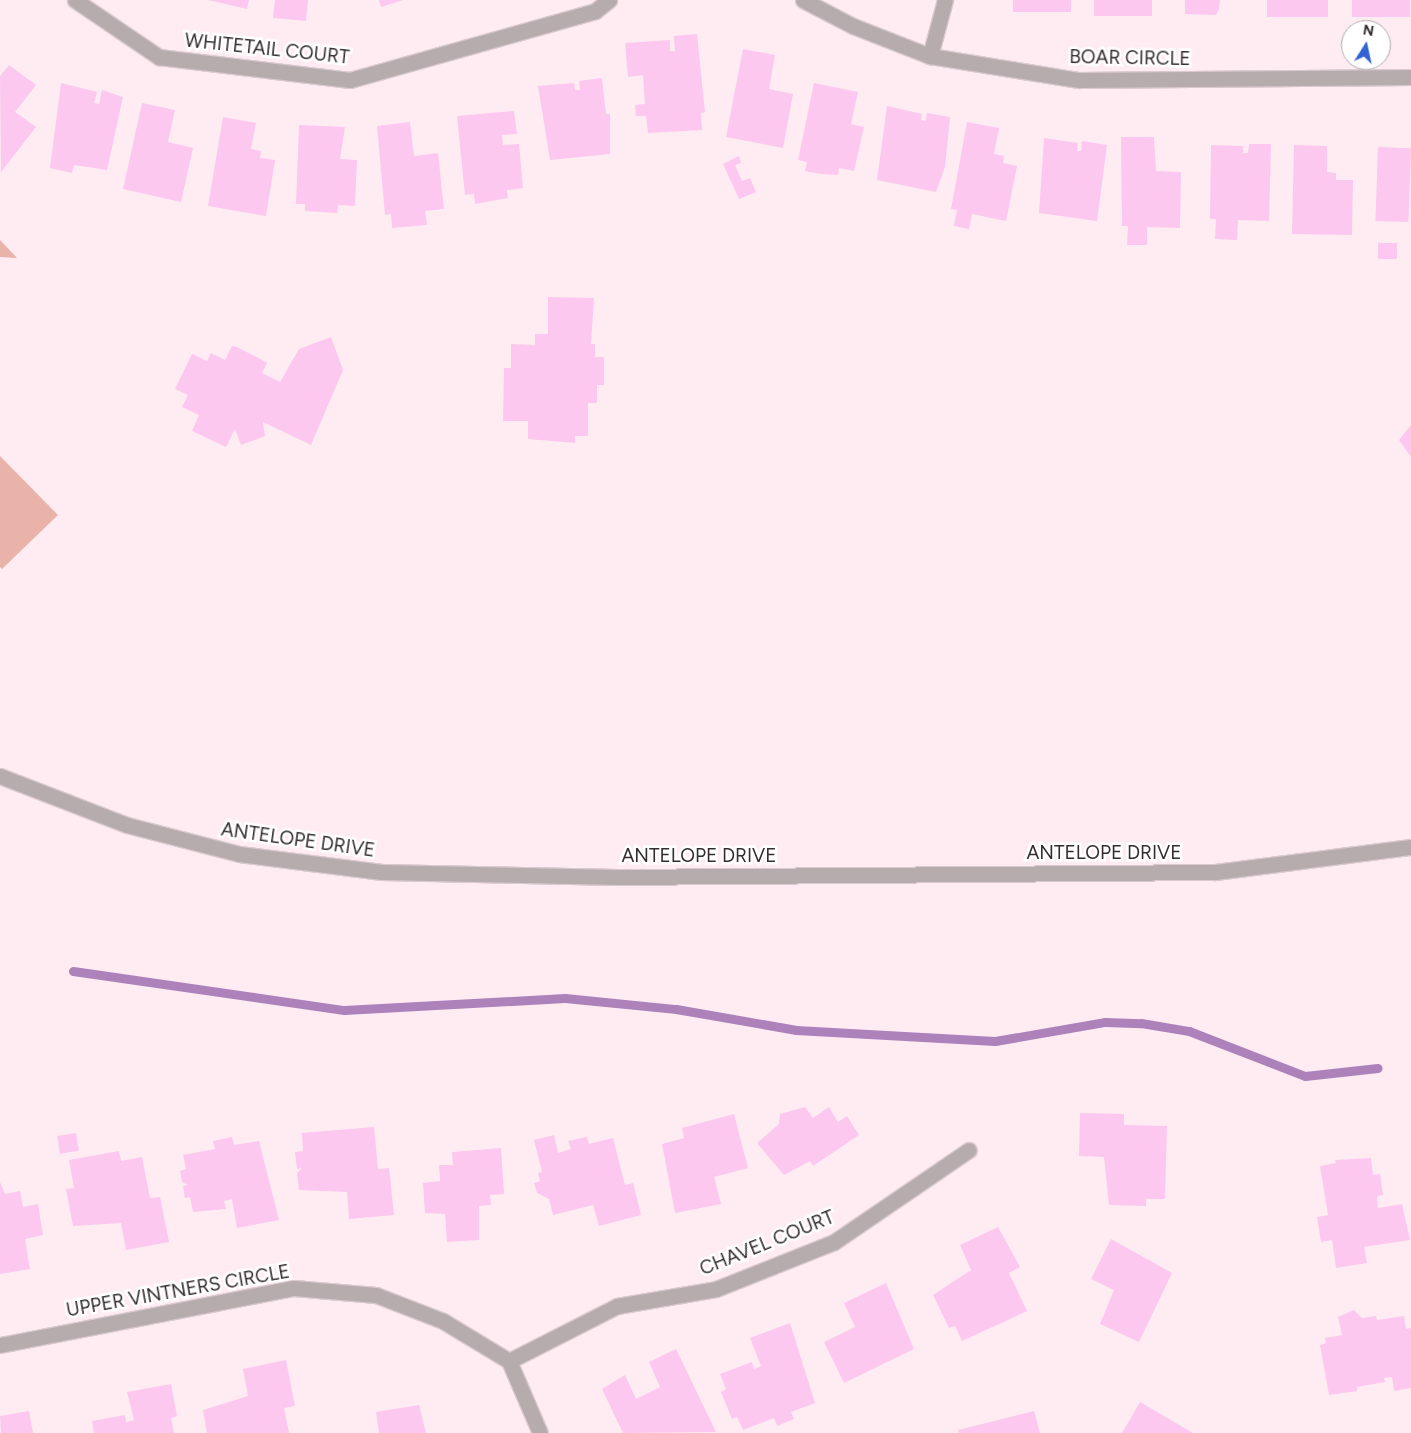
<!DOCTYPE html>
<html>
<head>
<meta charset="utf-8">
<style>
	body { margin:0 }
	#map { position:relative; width:1411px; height:1433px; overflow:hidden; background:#ffecf3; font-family:Figtree,sans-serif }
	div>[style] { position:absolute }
	.green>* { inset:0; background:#e9b3aa }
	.stream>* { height:9px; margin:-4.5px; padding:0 4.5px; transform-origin:4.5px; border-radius:4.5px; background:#ad82bb }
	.building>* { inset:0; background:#fcc8ef; transform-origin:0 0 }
	.roads { filter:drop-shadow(1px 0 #dac9d0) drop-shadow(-1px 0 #dac9d0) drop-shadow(0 1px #dac9d0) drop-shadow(0 -1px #dac9d0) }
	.minor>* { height:15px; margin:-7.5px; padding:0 7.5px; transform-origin:7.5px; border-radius:7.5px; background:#b6acad }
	span { translate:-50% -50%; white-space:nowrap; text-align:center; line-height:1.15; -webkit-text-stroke:5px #fff; paint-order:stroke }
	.street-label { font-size:19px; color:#342c2f }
	.north { position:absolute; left:1341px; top:20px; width:50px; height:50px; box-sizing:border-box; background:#fff; border:1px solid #aeabac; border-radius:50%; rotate:10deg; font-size:14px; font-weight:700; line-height:20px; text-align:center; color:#342c2f }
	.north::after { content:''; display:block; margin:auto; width:18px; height:22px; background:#3164d3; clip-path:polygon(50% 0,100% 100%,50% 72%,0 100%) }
</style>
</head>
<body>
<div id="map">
	<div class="green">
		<i style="clip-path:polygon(0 240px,17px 258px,0 257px)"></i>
		<i style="clip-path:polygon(0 456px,58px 515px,2px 569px,0 567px)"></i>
	</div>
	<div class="stream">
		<i style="left:73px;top:971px;width:274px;rotate:8.2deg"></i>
		<i style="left:344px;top:1010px;width:221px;rotate:-3.1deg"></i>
		<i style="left:565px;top:998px;width:112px;rotate:5.7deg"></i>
		<i style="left:676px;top:1009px;width:122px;rotate:9.9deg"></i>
		<i style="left:796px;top:1030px;width:199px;rotate:3.2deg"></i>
		<i style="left:995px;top:1041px;width:112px;rotate:-9.8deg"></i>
		<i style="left:1105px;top:1022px;width:36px;rotate:2deg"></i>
		<i style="left:1141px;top:1023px;width:49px;rotate:9.5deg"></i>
		<i style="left:1189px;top:1031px;width:124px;rotate:21.2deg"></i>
		<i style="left:1305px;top:1076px;width:73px;rotate:-6.3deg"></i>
	</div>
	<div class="building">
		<i style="clip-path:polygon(208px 0,249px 0,247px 9px)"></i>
		<i style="clip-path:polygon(275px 0,308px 0,306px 21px,273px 18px)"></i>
		<i style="clip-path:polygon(379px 0,403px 0,381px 7px)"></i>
		<i style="left:1013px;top:0;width:58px;height:12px"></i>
		<i style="left:1094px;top:0;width:58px;height:16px"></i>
		<i style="clip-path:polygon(1185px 0,1220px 0,1219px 9px,1216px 15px,1185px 14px)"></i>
		<i style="left:1267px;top:0;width:61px;height:17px"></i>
		<i style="left:1352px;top:0;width:58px;height:17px"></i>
		<i style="clip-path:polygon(697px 34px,705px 112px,701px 113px,702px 130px,648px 133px,646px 116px,636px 116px,635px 105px,645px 104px,643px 75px,628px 77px,625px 43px,670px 40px,670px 51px,675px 51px,674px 36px)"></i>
		<i style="clip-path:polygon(743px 49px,775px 55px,769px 89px,793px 94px,783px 148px,726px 137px)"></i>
		<i style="clip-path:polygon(9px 65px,36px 85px,15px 112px,36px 127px,1px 172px,0 76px)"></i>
		<i style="clip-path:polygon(602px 78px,606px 114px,610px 114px,610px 154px,550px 160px,538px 86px,574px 83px,575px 90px,580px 90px,579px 81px)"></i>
		<i style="clip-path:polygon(61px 83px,97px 92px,94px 103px,99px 104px,102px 90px,123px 97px,107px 170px,74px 165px,72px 173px,50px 168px)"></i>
		<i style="clip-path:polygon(814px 83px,858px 92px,851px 124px,864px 127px,854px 171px,839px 168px,838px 175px,821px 174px,805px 171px,807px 162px,798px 160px)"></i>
		<i style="clip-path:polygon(142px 103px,175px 110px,168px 142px,193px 148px,181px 202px,123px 189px)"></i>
		<i style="clip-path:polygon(887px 106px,922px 114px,921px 120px,926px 121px,927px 113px,950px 117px,945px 167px,936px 192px,877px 180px)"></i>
		<i style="clip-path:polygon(514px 111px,517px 134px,502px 135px,503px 145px,519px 144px,523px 188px,507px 190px,508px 198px,475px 204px,474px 194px,465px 195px,457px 116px)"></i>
		<i style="clip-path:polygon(223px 117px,256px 123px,251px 149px,261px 151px,260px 158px,275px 160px,266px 216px,208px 206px)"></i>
		<i style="clip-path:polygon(410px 122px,414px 156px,438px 153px,444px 209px,425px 211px,427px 225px,392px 228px,391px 214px,385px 215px,377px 126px)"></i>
		<i style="clip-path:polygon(967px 122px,999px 128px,994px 154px,1004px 156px,1003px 163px,1017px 166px,1006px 221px,972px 214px,969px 229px,954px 226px,957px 210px,951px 209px)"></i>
		<i style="clip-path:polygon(299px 125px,345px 127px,340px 159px,357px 160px,355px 206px,338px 205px,337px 213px,305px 211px,305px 204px,296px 204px)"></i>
		<i style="clip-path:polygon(1121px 137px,1154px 137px,1156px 171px,1181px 172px,1180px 228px,1147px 227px,1147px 245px,1127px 245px,1128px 226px,1122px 226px)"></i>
		<i style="clip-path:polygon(1044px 138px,1078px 143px,1077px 151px,1081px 151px,1082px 141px,1107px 145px,1097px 221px,1039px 213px)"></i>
		<i style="clip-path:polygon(1249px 144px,1271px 144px,1269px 221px,1238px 220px,1237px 240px,1215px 239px,1216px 219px,1210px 219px,1211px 145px,1243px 146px,1243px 153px,1248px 153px)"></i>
		<i style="clip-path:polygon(1294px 145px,1327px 146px,1327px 172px,1336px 173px,1336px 180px,1353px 180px,1352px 235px,1292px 234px)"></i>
		<i style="left:1378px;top:147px;width:33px;height:74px;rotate:2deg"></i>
		<i style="clip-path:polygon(739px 156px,741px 163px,735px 165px,742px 181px,750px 178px,756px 192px,739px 199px,723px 164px)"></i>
		<i style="left:1378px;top:243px;width:19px;height:16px"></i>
		<i style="clip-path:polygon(548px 297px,594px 298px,591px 344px,595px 344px,595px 357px,604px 357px,604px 385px,597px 385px,597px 403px,588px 403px,588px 436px,575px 436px,575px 443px,528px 439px,528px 421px,503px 421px,504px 368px,511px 368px,511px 344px,535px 345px,535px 334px,548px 334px)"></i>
		<i style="clip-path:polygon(331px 337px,343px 370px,311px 445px,263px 422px,265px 436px,241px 445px,235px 429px,226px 447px,192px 431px,199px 415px,182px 407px,188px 395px,175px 389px,192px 354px,207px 361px,211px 353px,225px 360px,232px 346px,237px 347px,262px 360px,267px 363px,262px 373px,280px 382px,299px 349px)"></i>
		<i style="clip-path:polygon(1411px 425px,1411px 457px,1399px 440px)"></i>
		<i style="clip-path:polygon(805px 1107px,813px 1118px,829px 1107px,838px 1122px,847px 1116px,859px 1135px,813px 1166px,810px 1161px,784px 1175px,757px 1143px,779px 1124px,780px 1114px)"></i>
		<i style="clip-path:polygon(1080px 1113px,1124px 1114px,1124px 1125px,1167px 1126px,1165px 1199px,1146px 1199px,1146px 1206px,1109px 1205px,1104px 1157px,1079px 1156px)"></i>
		<i style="clip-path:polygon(734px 1114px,748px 1168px,714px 1177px,721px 1204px,675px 1213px,662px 1144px,684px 1138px,682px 1128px)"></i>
		<i style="clip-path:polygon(374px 1127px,378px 1169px,389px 1168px,394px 1215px,349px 1219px,347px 1192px,299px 1190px,297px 1173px,302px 1168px,297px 1169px,295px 1152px,303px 1151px,302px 1133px)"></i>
		<i style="left:76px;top:1133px;width:18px;height:19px;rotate:81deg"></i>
		<i style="clip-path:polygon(554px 1135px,558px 1153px,571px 1149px,568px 1141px,587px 1137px,589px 1144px,613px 1138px,625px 1185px,633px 1183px,641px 1215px,599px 1226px,593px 1205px,553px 1215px,549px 1199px,537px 1193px,534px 1183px,540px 1181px,538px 1173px,542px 1172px,534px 1140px)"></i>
		<i style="clip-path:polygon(232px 1137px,234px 1145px,259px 1141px,279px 1220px,237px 1228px,232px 1199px,224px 1201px,226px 1209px,193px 1212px,190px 1197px,185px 1198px,183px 1186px,188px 1185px,182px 1182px,180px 1171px,186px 1169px,183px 1155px,215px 1149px,213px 1141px)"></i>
		<i style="clip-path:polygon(501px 1148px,504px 1194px,490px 1195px,491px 1205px,479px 1206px,479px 1240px,447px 1242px,445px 1214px,425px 1213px,423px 1183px,440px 1181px,439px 1165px,453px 1165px,452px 1152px)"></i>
		<i style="clip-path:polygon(119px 1151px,121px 1161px,142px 1157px,150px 1198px,160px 1197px,169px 1242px,126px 1250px,121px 1223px,73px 1226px,66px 1189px,74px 1188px,69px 1160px)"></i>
		<i style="clip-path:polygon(1371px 1158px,1373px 1175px,1380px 1174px,1383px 1195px,1377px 1196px,1378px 1208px,1402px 1204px,1410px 1240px,1364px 1247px,1367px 1263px,1336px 1268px,1332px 1240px,1321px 1242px,1317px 1217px,1328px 1215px,1320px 1166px,1336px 1163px,1335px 1160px)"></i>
		<i style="clip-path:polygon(0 1182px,5px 1194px,20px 1191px,23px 1207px,38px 1204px,43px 1235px,25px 1239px,30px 1269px,0 1274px)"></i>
		<i style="clip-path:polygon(998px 1227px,1020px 1267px,1009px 1273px,1027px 1311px,962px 1341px,955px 1326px,949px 1328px,933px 1295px,971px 1270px,960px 1245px)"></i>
		<i style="clip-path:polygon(1111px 1239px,1172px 1273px,1139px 1342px,1100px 1324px,1114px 1290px,1091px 1279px)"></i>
		<i style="clip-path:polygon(886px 1283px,914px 1349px,844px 1383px,824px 1342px,855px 1327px,844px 1303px)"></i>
		<i style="clip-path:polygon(1354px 1310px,1362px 1318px,1376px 1316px,1377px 1320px,1404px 1316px,1406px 1329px,1411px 1328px,1411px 1388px,1394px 1391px,1392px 1377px,1384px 1378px,1385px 1382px,1357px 1387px,1357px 1391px,1329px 1395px,1320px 1345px,1326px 1343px,1325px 1338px,1342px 1335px,1338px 1317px)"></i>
		<i style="clip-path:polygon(790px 1323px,815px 1403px,791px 1412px,794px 1419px,777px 1426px,774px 1418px,743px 1430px,737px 1417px,732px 1419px,721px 1392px,726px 1389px,720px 1374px,752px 1362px,754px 1369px,761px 1366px,750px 1338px)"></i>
		<i style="clip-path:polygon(676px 1349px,716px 1432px,623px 1433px,602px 1389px,625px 1375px,636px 1399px,660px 1387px,649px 1362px)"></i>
		<i style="clip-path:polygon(286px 1360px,295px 1406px,284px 1408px,289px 1433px,207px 1433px,203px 1410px,248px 1396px,243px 1369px)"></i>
		<i style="clip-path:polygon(171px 1384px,177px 1416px,171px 1418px,174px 1433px,94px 1433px,92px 1421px,125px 1415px,126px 1422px,134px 1420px,127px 1392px)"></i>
		<i style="clip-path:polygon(1140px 1402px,1193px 1433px,1122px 1433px)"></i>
		<i style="clip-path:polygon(419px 1405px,426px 1433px,379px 1433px,376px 1412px)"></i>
		<i style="clip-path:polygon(29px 1411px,33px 1433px,1px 1433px,0 1416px)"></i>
		<i style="clip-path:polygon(1034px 1411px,1040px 1433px,959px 1433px,958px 1430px)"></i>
	</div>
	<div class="roads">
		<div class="minor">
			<i style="left:75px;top:0;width:102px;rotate:34.2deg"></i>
			<i style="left:159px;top:57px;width:192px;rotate:6.9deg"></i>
			<i style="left:350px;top:80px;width:255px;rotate:-15.7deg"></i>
			<i style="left:595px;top:11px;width:18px;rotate:-38deg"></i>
			<i style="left:803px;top:0;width:56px;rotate:27.5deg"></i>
			<i style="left:853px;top:26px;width:83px;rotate:21.3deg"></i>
			<i style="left:930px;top:56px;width:151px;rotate:9.2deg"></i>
			<i style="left:1079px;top:80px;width:332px;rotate:-0.5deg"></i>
			<i style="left:930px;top:56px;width:58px;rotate:-75deg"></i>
			<i style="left:0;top:776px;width:136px;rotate:21.1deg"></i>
			<i style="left:127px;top:825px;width:116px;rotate:14.5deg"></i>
			<i style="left:239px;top:854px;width:144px;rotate:7.2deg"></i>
			<i style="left:382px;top:872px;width:235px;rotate:1.2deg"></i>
			<i style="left:617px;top:877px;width:598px;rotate:-0.48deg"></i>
			<i style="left:1215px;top:872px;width:198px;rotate:-7.3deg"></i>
			<i style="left:0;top:1345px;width:299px;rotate:-11deg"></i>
			<i style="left:294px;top:1288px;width:82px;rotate:4.9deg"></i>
			<i style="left:376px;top:1295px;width:72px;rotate:21.2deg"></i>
			<i style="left:443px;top:1321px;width:77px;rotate:31.2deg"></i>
			<i style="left:509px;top:1361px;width:78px;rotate:66.7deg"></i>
			<i style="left:509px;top:1361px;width:121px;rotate:-27deg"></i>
			<i style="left:617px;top:1306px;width:100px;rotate:-9.7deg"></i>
			<i style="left:716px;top:1289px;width:127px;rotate:-21.7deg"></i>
			<i style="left:834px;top:1242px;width:163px;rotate:-34.3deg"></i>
		</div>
	</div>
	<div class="street-label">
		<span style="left:267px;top:49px;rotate:6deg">WHITETAIL COURT</span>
		<span style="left:1130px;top:58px;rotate:1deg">BOAR CIRCLE</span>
		<span style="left:298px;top:840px;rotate:8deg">ANTELOPE DRIVE</span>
		<span style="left:1104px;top:853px">ANTELOPE DRIVE</span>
		<span style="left:699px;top:856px">ANTELOPE DRIVE</span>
		<span style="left:767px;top:1243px;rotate:-22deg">CHAVEL COURT</span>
		<span style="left:178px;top:1291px;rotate:-10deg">UPPER VINTNERS CIRCLE</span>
	</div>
	<div class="north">N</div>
</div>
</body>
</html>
